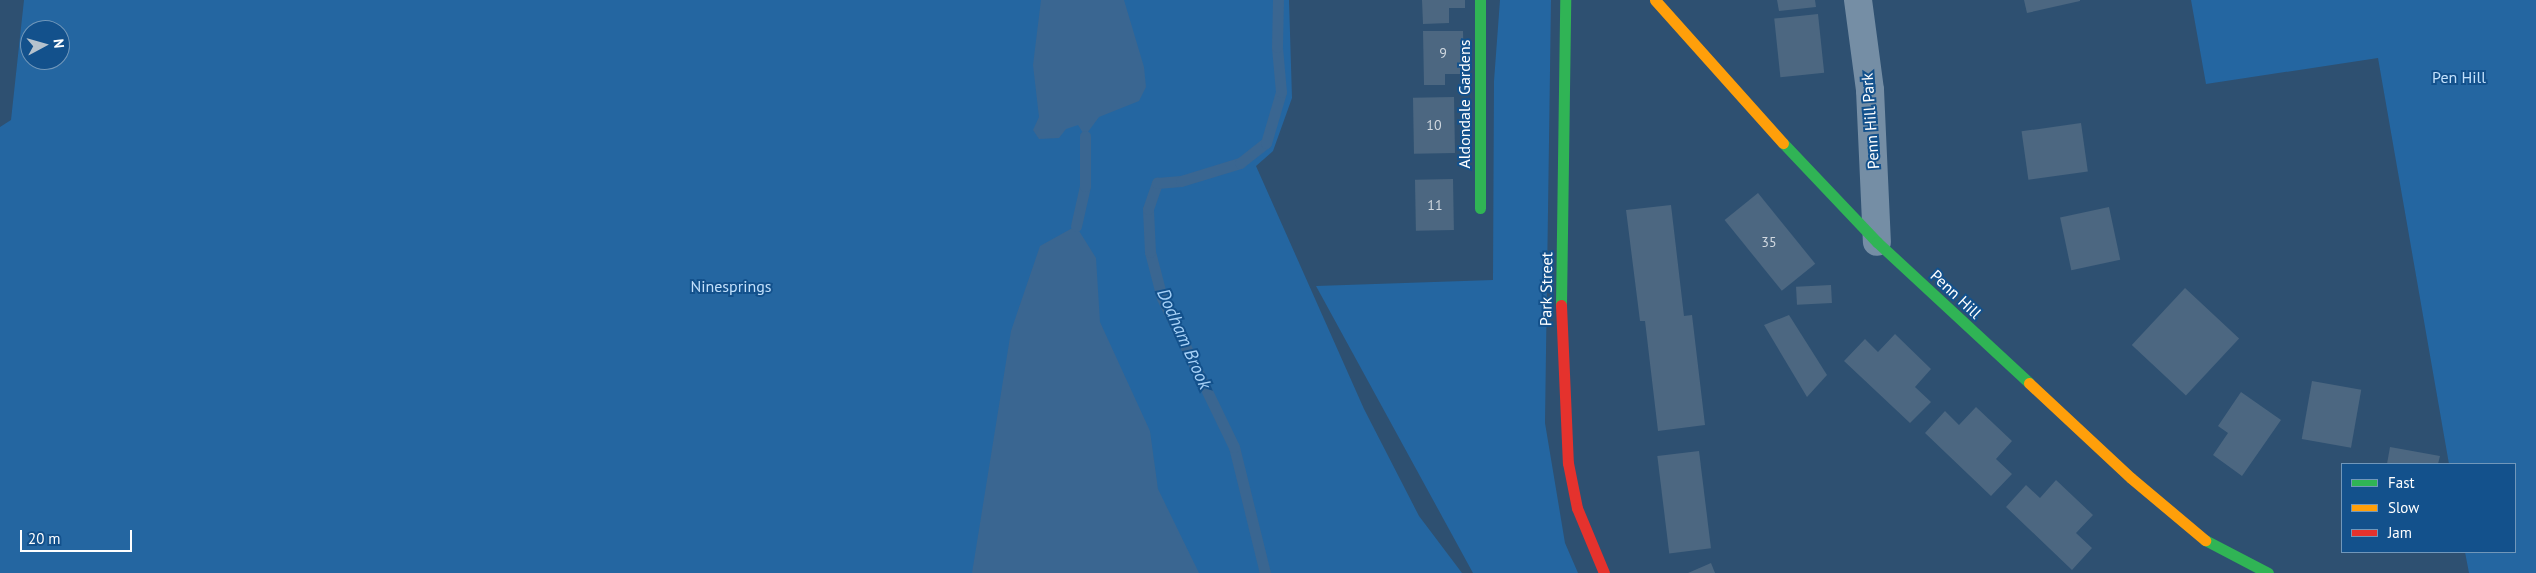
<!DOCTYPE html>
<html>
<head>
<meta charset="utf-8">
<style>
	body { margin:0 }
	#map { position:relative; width:2536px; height:573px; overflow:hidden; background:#2e5071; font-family:"PT Sans",sans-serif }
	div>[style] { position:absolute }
	.green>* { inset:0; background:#2466a1 }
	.water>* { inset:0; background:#3a6691 }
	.stream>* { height:11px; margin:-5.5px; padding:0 5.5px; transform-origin:5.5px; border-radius:5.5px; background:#3a6691 }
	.building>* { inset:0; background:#4c6781; transform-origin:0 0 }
	.street>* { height:28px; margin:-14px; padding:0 14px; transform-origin:14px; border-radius:14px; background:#758ea5 }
	.fast>* { height:11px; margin:-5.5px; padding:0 5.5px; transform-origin:5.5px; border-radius:5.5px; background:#30b455 }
	.slow>* { height:11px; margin:-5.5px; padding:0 5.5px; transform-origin:5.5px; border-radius:5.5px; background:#ff9f0a }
	.jam>* { height:11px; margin:-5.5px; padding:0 5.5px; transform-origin:5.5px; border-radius:5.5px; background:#e5322d }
	span { translate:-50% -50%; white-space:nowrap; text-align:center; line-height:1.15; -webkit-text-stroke:4px #13518c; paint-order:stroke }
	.number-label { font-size:14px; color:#d2d9e0 }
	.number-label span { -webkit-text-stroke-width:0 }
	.park-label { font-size:16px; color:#c3e1fc }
	.street-label { font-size:16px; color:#fff }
	.water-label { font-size:18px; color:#a8d2f8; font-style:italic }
	.legend { position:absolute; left:2341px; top:463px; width:175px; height:90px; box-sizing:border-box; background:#13518c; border:1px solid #7197ba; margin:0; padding:6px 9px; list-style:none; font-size:15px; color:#fff }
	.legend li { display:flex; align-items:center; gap:10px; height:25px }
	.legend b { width:25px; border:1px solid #7197ba }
	.north { position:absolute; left:20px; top:20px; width:50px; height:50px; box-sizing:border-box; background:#13518c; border:1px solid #7197ba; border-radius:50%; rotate:84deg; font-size:14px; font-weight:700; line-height:20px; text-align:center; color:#fff }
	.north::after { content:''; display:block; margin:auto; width:18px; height:22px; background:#b6c2cd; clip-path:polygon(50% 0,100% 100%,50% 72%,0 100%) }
	.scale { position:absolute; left:20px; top:530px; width:112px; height:22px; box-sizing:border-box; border:2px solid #fff; border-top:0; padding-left:6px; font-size:15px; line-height:18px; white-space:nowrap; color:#fff; -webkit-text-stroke:4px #13518c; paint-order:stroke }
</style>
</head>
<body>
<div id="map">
	<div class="green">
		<i style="clip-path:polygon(evenodd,24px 0,1289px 0,1292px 98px,1273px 151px,1256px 166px,1364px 409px,1419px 516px,1462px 573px,0 573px,0 127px,11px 120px,24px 0,30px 30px,60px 30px,60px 60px,30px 60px,30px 30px)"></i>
		<i style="clip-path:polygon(1500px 0,1551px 0,1545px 423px,1565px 543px,1578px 573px,1473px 573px,1316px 286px,1493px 280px,1494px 81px)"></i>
		<i style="clip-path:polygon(2191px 0,2536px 0,2536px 573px,2469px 573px,2465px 552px,2515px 552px,2515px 464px,2449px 464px,2378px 58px,2206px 84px)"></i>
	</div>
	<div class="water">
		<i style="clip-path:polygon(1041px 0,1124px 0,1144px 67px,1146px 87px,1139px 101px,1099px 117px,1085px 136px,1078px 125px,1066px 129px,1059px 138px,1039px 139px,1033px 130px,1039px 117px,1033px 65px)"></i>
		<i style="clip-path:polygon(1076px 226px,1096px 258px,1100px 322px,1150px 431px,1158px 489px,1199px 573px,972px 573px,1011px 331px,1040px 246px)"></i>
	</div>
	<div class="stream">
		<i style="left:1076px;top:226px;width:41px;rotate:-77.3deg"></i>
		<i style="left:1085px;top:186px;width:50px;rotate:-90deg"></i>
		<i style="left:1265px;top:573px;width:130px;rotate:-103.8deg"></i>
		<i style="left:1234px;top:447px;width:165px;rotate:-115.8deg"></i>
		<i style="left:1162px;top:298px;width:48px;rotate:-104.6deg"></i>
		<i style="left:1150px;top:252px;width:43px;rotate:-92.7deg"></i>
		<i style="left:1148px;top:209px;width:28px;rotate:-71deg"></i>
		<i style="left:1157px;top:183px;width:24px;rotate:-5deg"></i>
		<i style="left:1181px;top:181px;width:62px;rotate:-17deg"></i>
		<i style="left:1240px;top:163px;width:33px;rotate:-38deg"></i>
		<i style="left:1266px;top:143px;width:53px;rotate:-73.6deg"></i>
		<i style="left:1281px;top:92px;width:45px;rotate:-95.1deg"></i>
		<i style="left:1277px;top:47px;width:47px;rotate:-88.8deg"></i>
	</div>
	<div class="building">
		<i style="clip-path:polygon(1422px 0,1465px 0,1465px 8px,1449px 8px,1449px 23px,1423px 24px)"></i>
		<i style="clip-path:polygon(1777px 0,1815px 0,1816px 7px,1779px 11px)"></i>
		<i style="clip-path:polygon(2024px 0,2080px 0,2080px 1px,2027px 13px)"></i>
		<i style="left:1818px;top:14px;width:59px;height:44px;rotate:84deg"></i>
		<i style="clip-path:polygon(1423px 31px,1463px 31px,1464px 74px,1445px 74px,1445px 85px,1424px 85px)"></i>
		<i style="left:1454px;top:97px;width:56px;height:41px;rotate:89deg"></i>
		<i style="left:2081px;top:123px;width:49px;height:60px;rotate:82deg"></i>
		<i style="left:1453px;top:179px;width:51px;height:38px;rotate:89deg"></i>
		<i style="left:1758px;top:193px;width:91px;height:43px;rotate:51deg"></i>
		<i style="clip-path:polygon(1671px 205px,1684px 316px,1692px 315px,1705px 425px,1658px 431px,1645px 321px,1640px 321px,1626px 210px)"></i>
		<i style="left:2109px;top:207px;width:54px;height:50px;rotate:78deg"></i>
		<i style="left:1831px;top:285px;width:18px;height:35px;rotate:87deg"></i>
		<i style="left:2185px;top:288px;width:74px;height:78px;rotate:43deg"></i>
		<i style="clip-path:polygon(1789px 315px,1827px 375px,1807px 397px,1764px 325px)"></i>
		<i style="clip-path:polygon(1895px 334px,1931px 369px,1915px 387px,1931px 402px,1910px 423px,1844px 361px,1865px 339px,1878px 352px)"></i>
		<i style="left:2312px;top:381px;width:50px;height:59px;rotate:10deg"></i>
		<i style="clip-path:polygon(2241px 392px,2281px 420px,2242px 476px,2213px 455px,2228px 433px,2218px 426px)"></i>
		<i style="clip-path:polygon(1976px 407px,2012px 441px,1996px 459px,2012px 474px,1991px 496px,1925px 433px,1945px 411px,1959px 425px)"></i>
		<i style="clip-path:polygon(2390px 447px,2440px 456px,2438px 464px,2387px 464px)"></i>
		<i style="left:1699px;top:451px;width:98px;height:42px;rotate:83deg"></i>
		<i style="clip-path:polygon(2056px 480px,2093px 515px,2076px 533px,2092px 548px,2072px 570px,2006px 507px,2026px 485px,2040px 498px)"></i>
		<i style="clip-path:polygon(1711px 563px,1715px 573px,1688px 573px)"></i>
	</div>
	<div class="street">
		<i style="left:1858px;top:0;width:91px;rotate:82.4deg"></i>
		<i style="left:1870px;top:90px;width:152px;rotate:87.4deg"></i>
	</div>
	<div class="fast">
		<i style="left:1480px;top:0;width:208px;rotate:90deg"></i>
		<i style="left:1783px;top:143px;width:137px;rotate:46.5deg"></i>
		<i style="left:1877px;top:242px;width:207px;rotate:42.8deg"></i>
		<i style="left:1561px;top:305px;width:305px;rotate:-89.2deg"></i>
		<i style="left:2205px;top:540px;width:71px;rotate:27.6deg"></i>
	</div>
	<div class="slow">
		<i style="left:1655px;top:0;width:192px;rotate:48.2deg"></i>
		<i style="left:2029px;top:383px;width:139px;rotate:43deg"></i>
		<i style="left:2131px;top:478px;width:97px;rotate:40deg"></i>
	</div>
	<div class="jam">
		<i style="left:1561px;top:305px;width:158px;rotate:87.5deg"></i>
		<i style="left:1568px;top:463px;width:46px;rotate:78.7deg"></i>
		<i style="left:1577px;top:508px;width:70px;rotate:67.4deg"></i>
	</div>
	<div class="number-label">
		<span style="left:1443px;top:53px">9</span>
		<span style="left:1434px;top:125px">10</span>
		<span style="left:1435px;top:205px">11</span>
		<span style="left:1769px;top:242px">35</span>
	</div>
	<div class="park-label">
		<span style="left:2459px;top:77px">Pen Hill</span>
		<span style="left:731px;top:286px">Ninesprings</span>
	</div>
	<div class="street-label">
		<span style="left:1464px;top:104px;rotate:-90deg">Aldondale Gardens</span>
		<span style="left:1870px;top:121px;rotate:-94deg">Penn Hill Park</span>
		<span style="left:1546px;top:289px;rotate:-89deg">Park Street</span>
		<span style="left:1956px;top:294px;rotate:43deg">Penn Hill</span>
	</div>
	<div class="water-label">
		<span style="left:1184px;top:339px;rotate:66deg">Dodham Brook</span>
	</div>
	<ul class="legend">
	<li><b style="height:6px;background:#30b455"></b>Fast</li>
	<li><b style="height:6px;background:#ff9f0a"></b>Slow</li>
	<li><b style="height:6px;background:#e5322d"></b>Jam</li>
	</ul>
	<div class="north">N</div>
	<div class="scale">20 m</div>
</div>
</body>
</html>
